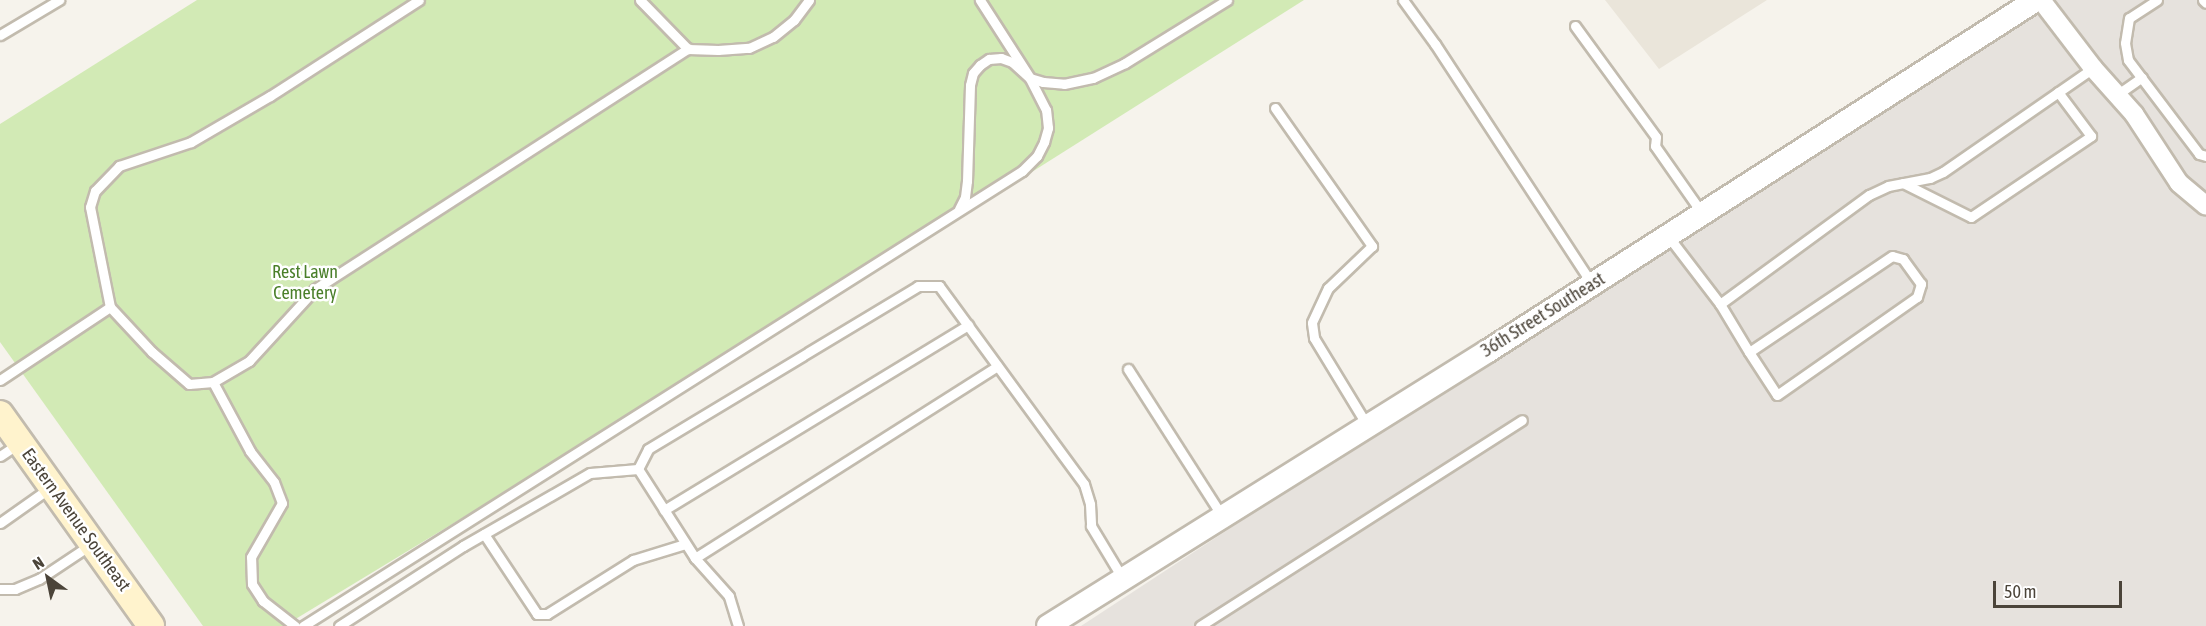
<!DOCTYPE html>
<html>
<head>
<meta charset="utf-8">
<style>
	body { margin:0 }
	#map { position:relative; width:2206px; height:626px; overflow:hidden; background:#f6f3ec; font-family:"Asap Condensed",sans-serif }
	div>[style] { position:absolute }
	.residential>* { inset:0; background:#eae5da }
	.industrial>* { inset:0; background:#e6e2dd }
	.green>* { inset:0; background:#d2eab5 }
	.roads { filter:drop-shadow(2px 0 #c2bbae) drop-shadow(-2px 0 #c2bbae) drop-shadow(0 2px #c2bbae) drop-shadow(0 -2px #c2bbae) }
	.service>* { height:9px; margin:-4.5px; padding:0 4.5px; transform-origin:4.5px; border-radius:4.5px; background:#fff }
	.minor>* { height:18px; margin:-9px; padding:0 9px; transform-origin:9px; border-radius:9px; background:#fff }
	.tertiary>* { height:22px; margin:-11px; padding:0 11px; transform-origin:11px; border-radius:11px; background:#fff }
	.secondary>* { height:26px; margin:-13px; padding:0 13px; transform-origin:13px; border-radius:13px; background:#fff3cd }
	span { translate:-50% -50%; white-space:nowrap; text-align:center; line-height:1.15; -webkit-text-stroke:5px #fff; paint-order:stroke }
	.park-label { font-size:18px; color:#4a7f2a }
	.street-label { font-size:18px; color:#4b4439 }
	.north { position:absolute; left:18px; top:548px; width:60px; height:60px; -webkit-text-stroke:4px #fff; paint-order:stroke; rotate:327deg; font-size:16px; font-weight:700; line-height:24px; text-align:center; color:#4b4439 }
	.north::after { content:''; display:block; margin:auto; width:21px; height:27px; background:#4b4439; clip-path:polygon(50% 0,100% 100%,50% 72%,0 100%) }
	.scale { position:absolute; left:1993px; top:581px; width:129px; height:27px; box-sizing:border-box; border:3px solid #4b4439; border-top:0; padding-left:8px; font-size:18px; line-height:21px; white-space:nowrap; color:#4b4439; -webkit-text-stroke:4px #fff; paint-order:stroke }
</style>
</head>
<body>
<div id="map">
	<div class="residential">
		<i style="clip-path:polygon(1605px 0,1767px 0,1659px 69px)"></i>
	</div>
	<div class="industrial">
		<i style="clip-path:polygon(2036px 0,2206px 0,2206px 626px,1081px 626px)"></i>
	</div>
	<div class="green">
		<i style="clip-path:polygon(197px 0,1304px 0,1005px 189px,284px 626px,203px 626px,0 342px,0 124px)"></i>
	</div>
	<div class="roads">
		<div class="service">
			<i style="left:640px;top:0;width:69px;rotate:45.6deg"></i>
			<i style="left:688px;top:49px;width:30px;rotate:2deg"></i>
			<i style="left:718px;top:50px;width:31px;rotate:-4deg"></i>
			<i style="left:749px;top:48px;width:26px;rotate:-25deg"></i>
			<i style="left:773px;top:37px;width:27px;rotate:-39deg"></i>
			<i style="left:794px;top:20px;width:25px;rotate:-53deg"></i>
			<i style="left:1403px;top:0;width:54px;rotate:54deg"></i>
			<i style="left:1435px;top:44px;width:287px;rotate:56.8deg"></i>
			<i style="left:2157px;top:0;width:33px;rotate:147deg"></i>
			<i style="left:2129px;top:18px;width:25px;rotate:99deg"></i>
			<i style="left:2125px;top:43px;width:17px;rotate:80deg"></i>
			<i style="left:2128px;top:60px;width:118px;rotate:52.9deg"></i>
			<i style="left:2199px;top:154px;width:7px;rotate:16deg"></i>
			<i style="left:2203px;top:0;width:4px;rotate:45deg"></i>
			<i style="left:1575px;top:26px;width:137px;rotate:53.9deg"></i>
			<i style="left:1656px;top:137px;width:9px;rotate:96deg"></i>
			<i style="left:1655px;top:146px;width:82px;rotate:55deg"></i>
			<i style="left:0;top:35px;width:69px;rotate:-30.7deg"></i>
			<i style="left:2118px;top:94px;width:29px;rotate:-35deg"></i>
			<i style="left:1275px;top:108px;width:169px;rotate:54.9deg"></i>
			<i style="left:1372px;top:246px;width:61px;rotate:136.3deg"></i>
			<i style="left:1328px;top:288px;width:38px;rotate:115deg"></i>
			<i style="left:1312px;top:323px;width:15px;rotate:82deg"></i>
			<i style="left:1314px;top:338px;width:102px;rotate:58.7deg"></i>
			<i style="left:1903px;top:183px;width:76px;rotate:26.6deg"></i>
			<i style="left:1971px;top:217px;width:145px;rotate:-34deg"></i>
			<i style="left:2091px;top:136px;width:55px;rotate:-126.9deg"></i>
			<i style="left:959px;top:209px;width:13px;rotate:-63deg"></i>
			<i style="left:965px;top:197px;width:16px;rotate:-83deg"></i>
			<i style="left:967px;top:181px;width:96px;rotate:-88.2deg"></i>
			<i style="left:970px;top:85px;width:12px;rotate:-76deg"></i>
			<i style="left:973px;top:73px;width:11px;rotate:-49deg"></i>
			<i style="left:980px;top:65px;width:11px;rotate:-34deg"></i>
			<i style="left:989px;top:59px;width:12px;rotate:-5deg"></i>
			<i style="left:1001px;top:58px;width:12px;rotate:20deg"></i>
			<i style="left:1012px;top:62px;width:24px;rotate:42deg"></i>
			<i style="left:1030px;top:78px;width:14px;rotate:17deg"></i>
			<i style="left:1043px;top:82px;width:21px;rotate:5deg"></i>
			<i style="left:1064px;top:84px;width:30px;rotate:-12deg"></i>
			<i style="left:1093px;top:78px;width:35px;rotate:-25deg"></i>
			<i style="left:1125px;top:63px;width:120px;rotate:-31.7deg"></i>
			<i style="left:1668px;top:236px;width:86px;rotate:52.6deg"></i>
			<i style="left:1720px;top:304px;width:185px;rotate:-36.2deg"></i>
			<i style="left:1869px;top:195px;width:21px;rotate:-25deg"></i>
			<i style="left:1888px;top:186px;width:43px;rotate:-10.8deg"></i>
			<i style="left:1930px;top:178px;width:14px;rotate:-25deg"></i>
			<i style="left:1943px;top:172px;width:183px;rotate:-34.7deg"></i>
			<i style="left:1720px;top:304px;width:56px;rotate:58.9deg"></i>
			<i style="left:1749px;top:352px;width:51px;rotate:56.9deg"></i>
			<i style="left:1777px;top:395px;width:171px;rotate:-35deg"></i>
			<i style="left:1917px;top:297px;width:14px;rotate:-73deg"></i>
			<i style="left:1921px;top:284px;width:31px;rotate:-126deg"></i>
			<i style="left:1903px;top:259px;width:11px;rotate:-165deg"></i>
			<i style="left:1892px;top:256px;width:172px;rotate:146.1deg"></i>
			<i style="left:1128px;top:369px;width:174px;rotate:57.4deg"></i>
			<i style="left:0;top:380px;width:132px;rotate:-33.6deg"></i>
			<i style="left:213px;top:382px;width:42px;rotate:-30.3deg"></i>
			<i style="left:249px;top:361px;width:98px;rotate:-47.5deg"></i>
			<i style="left:315px;top:289px;width:444px;rotate:-32.8deg"></i>
			<i style="left:0;top:456px;width:22px;rotate:-34deg"></i>
			<i style="left:664px;top:510px;width:356px;rotate:-31.3deg"></i>
			<i style="left:0;top:523px;width:62px;rotate:-35.2deg"></i>
			<i style="left:484px;top:534px;width:96px;rotate:56.5deg"></i>
			<i style="left:537px;top:614px;width:10px"></i>
			<i style="left:547px;top:614px;width:102px;rotate:-32.1deg"></i>
			<i style="left:633px;top:560px;width:54px;rotate:-17.1deg"></i>
			<i style="left:695px;top:558px;width:358px;rotate:-32.4deg"></i>
			<i style="left:0;top:589px;width:15px"></i>
			<i style="left:15px;top:589px;width:26px;rotate:-23deg"></i>
			<i style="left:39px;top:579px;width:61px;rotate:-33.7deg"></i>
			<i style="left:295px;top:626px;width:41px;rotate:-142deg"></i>
			<i style="left:263px;top:601px;width:20px;rotate:-123deg"></i>
			<i style="left:252px;top:584px;width:27px;rotate:-92deg"></i>
			<i style="left:251px;top:557px;width:62px;rotate:-60.1deg"></i>
			<i style="left:282px;top:503px;width:22px;rotate:-111deg"></i>
			<i style="left:274px;top:482px;width:39px;rotate:-128deg"></i>
			<i style="left:250px;top:451px;width:78px;rotate:-118.2deg"></i>
			<i style="left:213px;top:382px;width:24px;rotate:175deg"></i>
			<i style="left:189px;top:384px;width:49px;rotate:-139.1deg"></i>
			<i style="left:152px;top:352px;width:62px;rotate:-133deg"></i>
			<i style="left:110px;top:307px;width:102px;rotate:-101.3deg"></i>
			<i style="left:90px;top:207px;width:17px;rotate:-73deg"></i>
			<i style="left:95px;top:191px;width:35px;rotate:-46deg"></i>
			<i style="left:119px;top:166px;width:76px;rotate:-18.4deg"></i>
			<i style="left:191px;top:142px;width:91px;rotate:-30.2deg"></i>
			<i style="left:270px;top:96px;width:177px;rotate:-32.8deg"></i>
			<i style="left:303px;top:626px;width:851px;rotate:-32.33deg"></i>
			<i style="left:1022px;top:171px;width:21px;rotate:-45deg"></i>
			<i style="left:1037px;top:156px;width:16px;rotate:-63deg"></i>
			<i style="left:1044px;top:142px;width:15px;rotate:-74deg"></i>
			<i style="left:1048px;top:128px;width:18px;rotate:-96deg"></i>
			<i style="left:1046px;top:110px;width:36px;rotate:-117deg"></i>
			<i style="left:1030px;top:78px;width:93px;rotate:-122.7deg"></i>
			<i style="left:339px;top:626px;width:148px;rotate:-32.8deg"></i>
			<i style="left:463px;top:546px;width:146px;rotate:-29.9deg"></i>
			<i style="left:590px;top:473px;width:48px;rotate:-4.8deg"></i>
			<i style="left:738px;top:626px;width:31px;rotate:-107deg"></i>
			<i style="left:729px;top:596px;width:51px;rotate:-131.8deg"></i>
			<i style="left:695px;top:558px;width:106px;rotate:-122.6deg"></i>
			<i style="left:638px;top:469px;width:22px;rotate:-63deg"></i>
			<i style="left:648px;top:449px;width:315px;rotate:-31.1deg"></i>
			<i style="left:918px;top:286px;width:21px"></i>
			<i style="left:939px;top:286px;width:245px;rotate:53.8deg"></i>
			<i style="left:1084px;top:484px;width:21px;rotate:73deg"></i>
			<i style="left:1090px;top:504px;width:22px;rotate:87deg"></i>
			<i style="left:1091px;top:526px;width:62px;rotate:58.9deg"></i>
			<i style="left:1200px;top:626px;width:382px;rotate:-32.6deg"></i>
		</div>
		<div class="minor">
			<i style="left:2041px;top:0;width:86px;rotate:52.6deg"></i>
			<i style="left:2093px;top:68px;width:62px;rotate:48.3deg"></i>
			<i style="left:2134px;top:114px;width:82px;rotate:56.9deg"></i>
			<i style="left:2179px;top:183px;width:35px;rotate:40deg"></i>
		</div>
		<div class="tertiary">
			<i style="left:1048px;top:626px;width:519px;rotate:-32.01deg"></i>
			<i style="left:1488px;top:351px;width:651px;rotate:-32.64deg"></i>
		</div>
		<div class="secondary">
			<i style="left:0;top:414px;width:260px;rotate:54.5deg"></i>
		</div>
	</div>
	<div class="park-label">
		<span style="left:305px;top:283px">Rest Lawn<br>Cemetery</span>
	</div>
	<div class="street-label">
		<span style="left:1543px;top:315px;rotate:-32deg">36th Street Southeast</span>
		<span style="left:76px;top:520px;rotate:54deg">Eastern Avenue Southeast</span>
	</div>
	<div class="north">N</div>
	<div class="scale">50 m</div>
</div>
</body>
</html>
